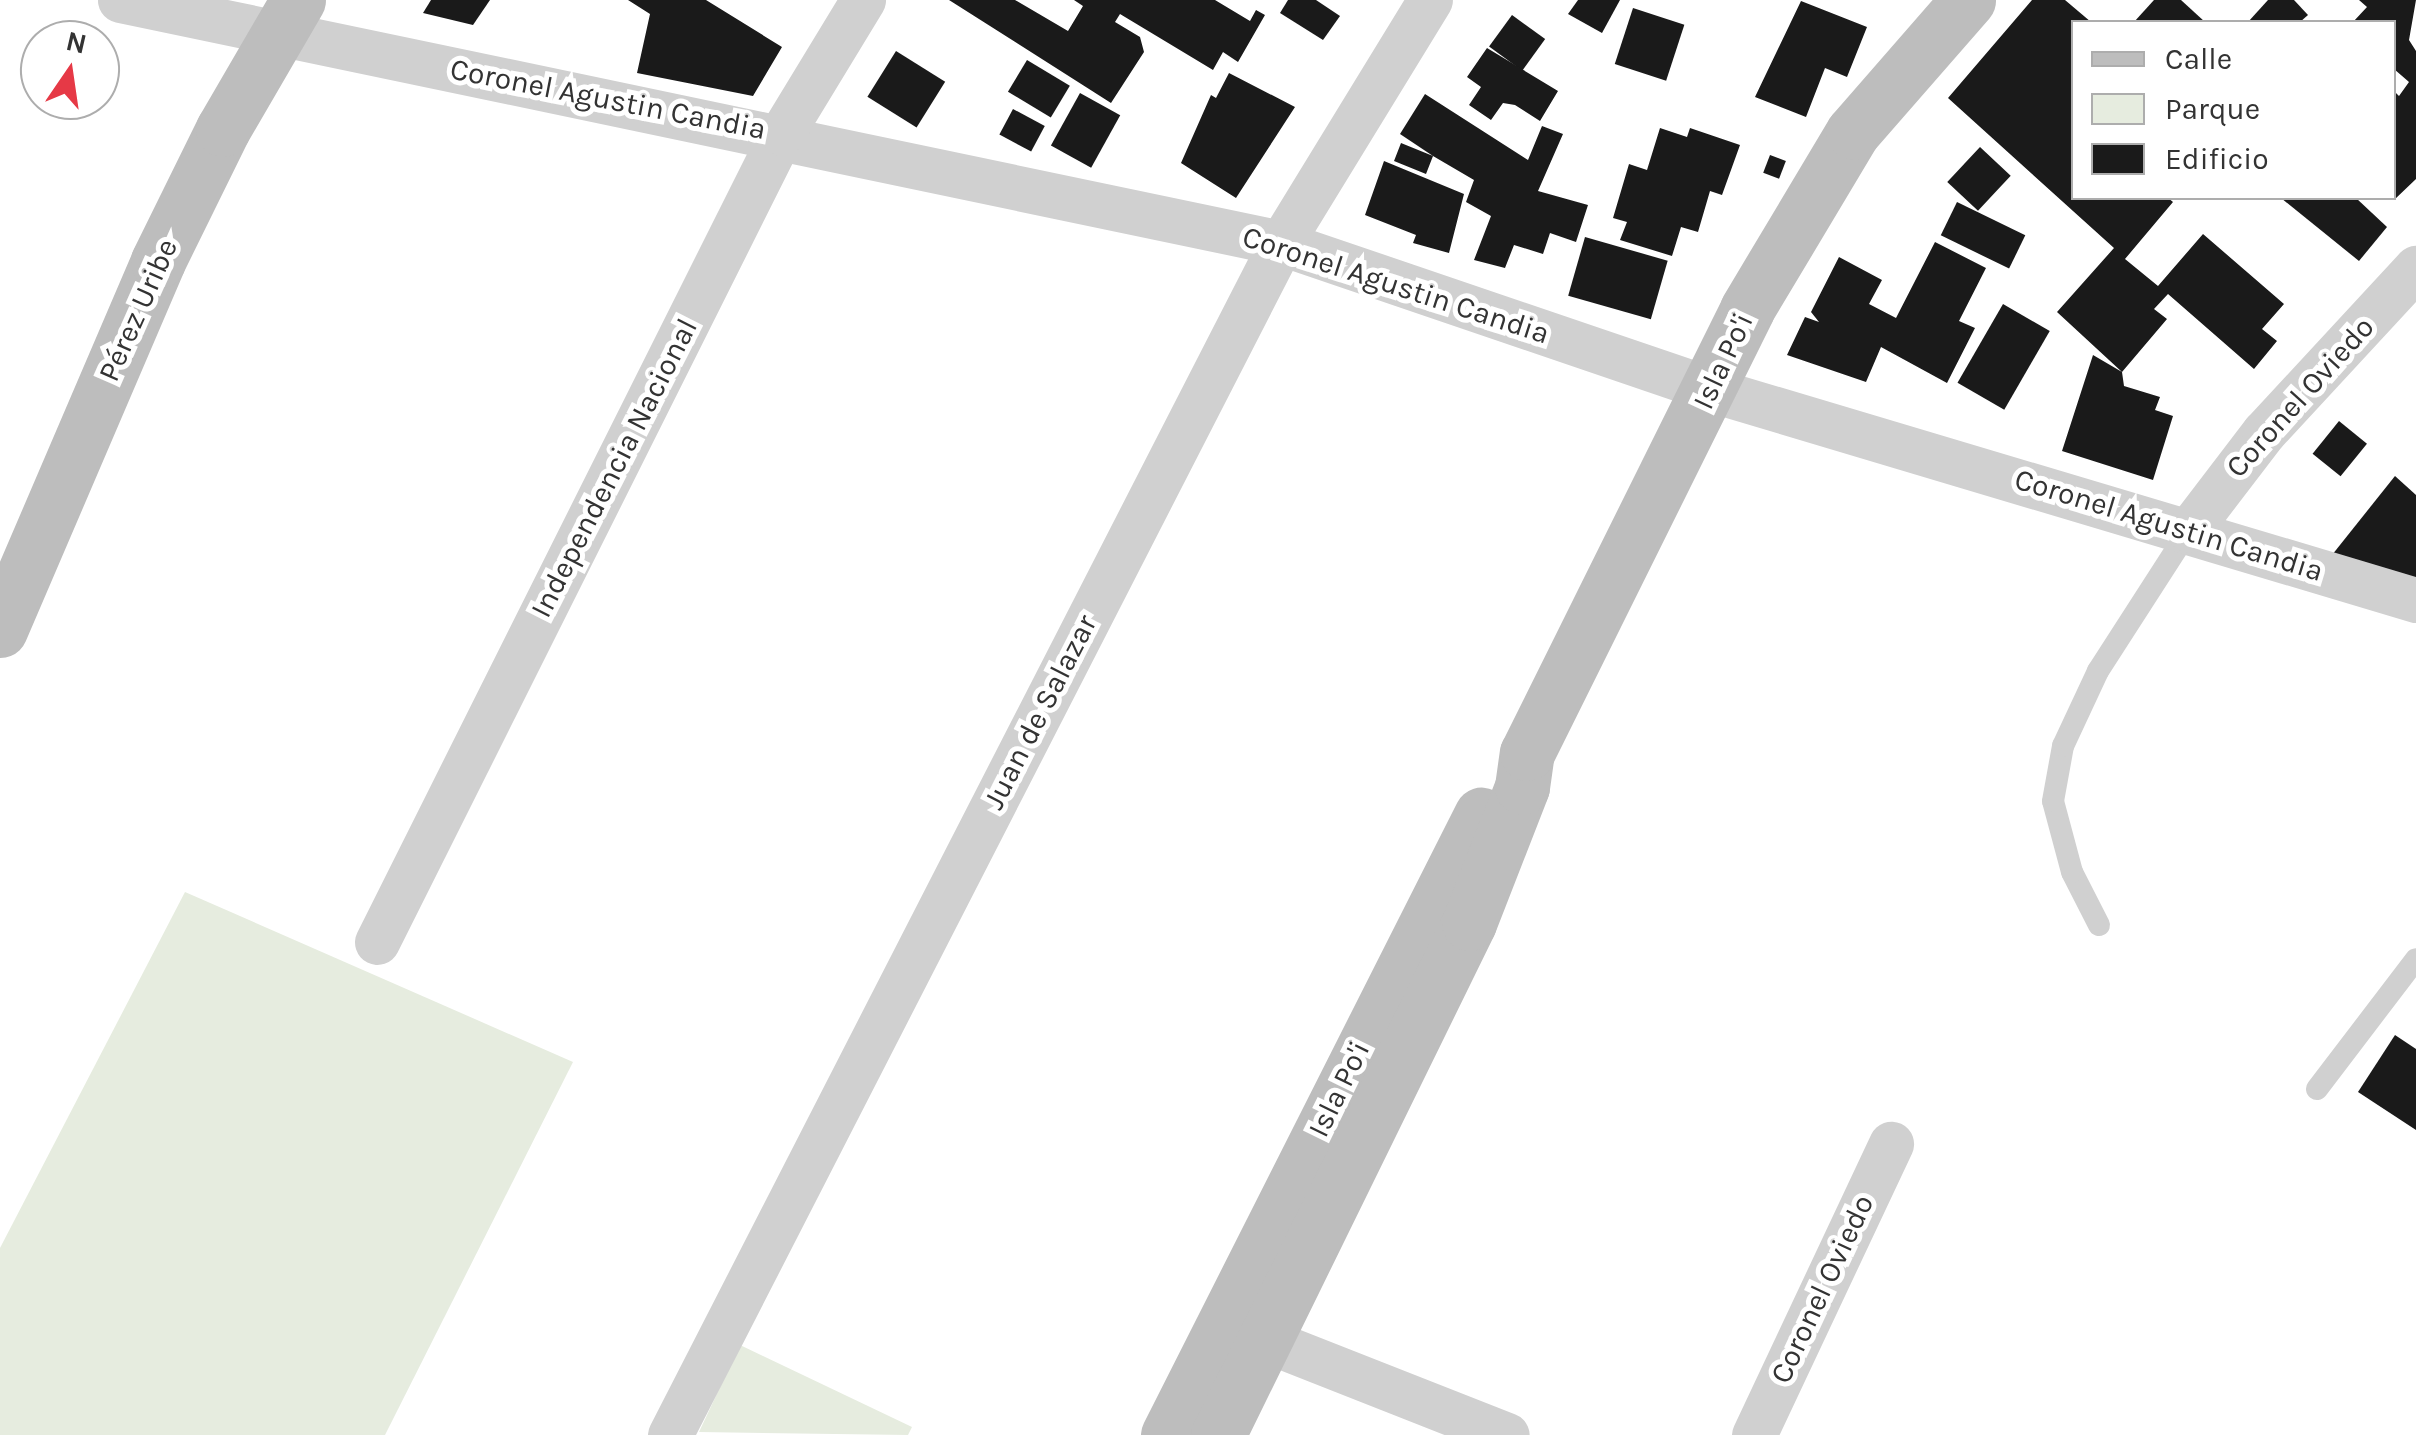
<!DOCTYPE html>
<html>
<head>
<meta charset="utf-8">
<style>
	body { margin:0 }
	#map { position:relative; width:2416px; height:1435px; overflow:hidden; background:#fff; font-family:Karla,sans-serif }
	div>[style] { position:absolute }
	.green>* { inset:0; background:#e6ecdf }
	.building>* { inset:0; background:#1a1a1a; transform-origin:0 0 }
	.lane>* { height:22px; margin:-11px; padding:0 11px; transform-origin:11px; border-radius:11px; background:#d0d0d0 }
	.street>* { height:45px; margin:-22.5px; padding:0 22.5px; transform-origin:22.5px; border-radius:22.5px; background:#d0d0d0 }
	.secondary>* { height:55px; margin:-27.5px; padding:0 27.5px; transform-origin:27.5px; border-radius:27.5px; background:#bdbdbd }
	span { translate:-50% -50%; white-space:nowrap; text-align:center; line-height:1.15; -webkit-text-stroke:10px #fff; paint-order:stroke }
	.street-label { font-size:30px; color:#333 }
	.legend { position:absolute; left:2071px; top:20px; width:325px; height:180px; box-sizing:border-box; background:#fff; border:2px solid #adadad; margin:0; padding:12px 18px; list-style:none; font-size:30px; color:#333 }
	.legend li { display:flex; align-items:center; gap:20px; height:50px }
	.legend b { width:50px; border:2px solid #adadad }
	.north { position:absolute; left:20px; top:20px; width:100px; height:100px; box-sizing:border-box; background:#fff; border:2px solid #adadad; border-radius:50%; rotate:13deg; font-size:28px; font-weight:700; line-height:40px; text-align:center; color:#333 }
	.north::after { content:''; display:block; margin:auto; width:35px; height:45px; background:#e63946; clip-path:polygon(50% 0,100% 100%,50% 72%,0 100%) }
</style>
</head>
<body>
<div id="map">
	<div class="green">
		<i style="clip-path:polygon(185px 892px,573px 1062px,385px 1435px,0 1435px,0 1248px)"></i>
		<i style="clip-path:polygon(740px 1345px,912px 1427px,908px 1435px,699px 1432px)"></i>
	</div>
	<div class="building">
		<i style="clip-path:polygon(431px 0,490px 0,473px 25px,423px 13px)"></i>
		<i style="clip-path:polygon(628px 0,706px 0,782px 47px,753px 96px,637px 73px,650px 14px)"></i>
		<i style="clip-path:polygon(949px 0,1015px 0,1068px 31px,1083px 6px,1074px 0,1215px 0,1250px 21px,1256px 10px,1265px 15px,1238px 62px,1223px 52px,1213px 70px,1120px 14px,1115px 22px,1140px 37px,1144px 52px,1111px 103px)"></i>
		<i style="clip-path:polygon(1288px 0,1316px 0,1340px 16px,1323px 40px,1280px 13px)"></i>
		<i style="clip-path:polygon(1578px 0,1620px 0,1602px 33px,1568px 14px)"></i>
		<i style="clip-path:polygon(2032px 0,2065px 0,2091px 22px,2074px 22px,2074px 198px,2168px 198px,2173px 202px,2125px 259px,2158px 286px,2203px 234px,2284px 304px,2262px 329px,2277px 341px,2254px 369px,2168px 294px,2154px 309px,2167px 319px,2122px 372px,2124px 386px,2160px 397px,2155px 410px,2173px 416px,2153px 480px,2062px 451px,2093px 355px,2122px 372px,2057px 312px,2114px 248px,1948px 98px)"></i>
		<i style="clip-path:polygon(2154px 0,2181px 0,2205px 22px,2134px 22px)"></i>
		<i style="clip-path:polygon(2268px 0,2294px 0,2308px 15px,2300px 22px,2248px 22px)"></i>
		<i style="clip-path:polygon(2359px 0,2416px 0,2409px 40px,2416px 51px,2416px 179px,2394px 200px,2394px 91px,2399px 96px,2409px 82px,2394px 69px,2394px 22px,2353px 22px,2367px 7px)"></i>
		<i style="clip-path:polygon(1801px 1px,1867px 27px,1847px 77px,1825px 68px,1806px 117px,1755px 97px)"></i>
		<i style="left:1633px;top:8px;width:54px;height:59px;rotate:18deg"></i>
		<i style="left:1512px;top:15px;width:41px;height:39px;rotate:36deg"></i>
		<i style="clip-path:polygon(1487px 48px,1558px 91px,1540px 121px,1515px 105px,1503px 103px,1491px 120px,1469px 105px,1481px 87px,1467px 77px)"></i>
		<i style="left:896px;top:51px;width:58px;height:54px;rotate:32deg"></i>
		<i style="left:1027px;top:60px;width:50px;height:37px;rotate:31deg"></i>
		<i style="clip-path:polygon(1229px 73px,1295px 107px,1236px 198px,1181px 163px,1211px 95px,1216px 98px)"></i>
		<i style="left:1080px;top:93px;width:46px;height:60px;rotate:29deg"></i>
		<i style="clip-path:polygon(1425px 94px,1528px 160px,1542px 126px,1563px 134px,1538px 191px,1588px 205px,1576px 242px,1550px 233px,1543px 254px,1514px 245px,1505px 268px,1474px 260px,1491px 216px,1466px 202px,1474px 180px,1433px 156px,1426px 174px,1394px 161px,1401px 143px,1433px 156px,1400px 134px)"></i>
		<i style="left:1013px;top:109px;width:36px;height:29px;rotate:28deg"></i>
		<i style="clip-path:polygon(1660px 128px,1687px 137px,1690px 128px,1740px 145px,1722px 195px,1710px 191px,1698px 232px,1681px 227px,1672px 256px,1620px 240px,1627px 222px,1613px 218px,1629px 164px,1647px 170px)"></i>
		<i style="left:1980px;top:147px;width:42px;height:48px;rotate:43deg"></i>
		<i style="left:1770px;top:155px;width:17px;height:19px;rotate:21deg"></i>
		<i style="clip-path:polygon(1384px 161px,1464px 194px,1449px 253px,1413px 243px,1416px 235px,1365px 215px)"></i>
		<i style="clip-path:polygon(2281px 198px,2356px 198px,2387px 227px,2359px 261px)"></i>
		<i style="left:1957px;top:202px;width:76px;height:37px;rotate:26deg"></i>
		<i style="left:1585px;top:237px;width:86px;height:61px;rotate:16deg"></i>
		<i style="clip-path:polygon(1935px 242px,1986px 268px,1959px 321px,1975px 328px,1947px 383px,1881px 347px,1866px 382px,1787px 355px,1805px 317px,1819px 322px,1811px 312px,1839px 257px,1882px 280px,1869px 304px,1896px 318px)"></i>
		<i style="left:2003px;top:304px;width:54px;height:91px;rotate:30deg"></i>
		<i style="left:2339px;top:421px;width:36px;height:42px;rotate:39deg"></i>
		<i style="clip-path:polygon(2395px 476px,2416px 495px,2416px 585px,2332px 555px)"></i>
		<i style="clip-path:polygon(2395px 1035px,2416px 1049px,2416px 1130px,2358px 1092px)"></i>
	</div>
	<div class="lane">
		<i style="left:2099px;top:925px;width:59px;rotate:-117deg"></i>
		<i style="left:2072px;top:872px;width:73px;rotate:-105deg"></i>
		<i style="left:2053px;top:801px;width:56px;rotate:-79.7deg"></i>
		<i style="left:2063px;top:746px;width:83px;rotate:-65deg"></i>
		<i style="left:2098px;top:671px;width:168px;rotate:-57.2deg"></i>
		<i style="left:2317px;top:1089px;width:163px;rotate:-52.7deg"></i>
	</div>
	<div class="street">
		<i style="left:120px;top:0;width:1186px;rotate:11.82deg"></i>
		<i style="left:1281px;top:243px;width:455px;rotate:18.8deg"></i>
		<i style="left:1712px;top:390px;width:735px;rotate:16.61deg"></i>
		<i style="left:2189px;top:530px;width:123px;rotate:-52.6deg"></i>
		<i style="left:2264px;top:432px;width:224px;rotate:-47.2deg"></i>
		<i style="left:377px;top:942px;width:905px;rotate:-63.41deg"></i>
		<i style="left:782px;top:133px;width:156px;rotate:-58.7deg"></i>
		<i style="left:1235px;top:1328px;width:292px;rotate:21.5deg"></i>
		<i style="left:670px;top:1435px;width:1339px;rotate:-62.86deg"></i>
		<i style="left:1281px;top:243px;width:285px;rotate:-58.5deg"></i>
		<i style="left:1754px;top:1435px;width:322px;rotate:-64.8deg"></i>
	</div>
	<div class="secondary">
		<i style="left:0;top:630px;width:401px;rotate:-66.8deg"></i>
		<i style="left:158px;top:261px;width:147px;rotate:-63.8deg"></i>
		<i style="left:223px;top:129px;width:149px;rotate:-59.8deg"></i>
		<i style="left:1168px;top:1435px;width:695px;rotate:-63.21deg"></i>
		<i style="left:1218px;top:1435px;width:570px;rotate:-63.88deg"></i>
		<i style="left:1469px;top:923px;width:146px;rotate:-68.7deg"></i>
		<i style="left:1522px;top:787px;width:34px;rotate:-82deg"></i>
		<i style="left:1527px;top:753px;width:496px;rotate:-63.6deg"></i>
		<i style="left:1747px;top:309px;width:206px;rotate:-59.1deg"></i>
		<i style="left:1853px;top:132px;width:175px;rotate:-48.9deg"></i>
	</div>
	<div class="street-label">
		<span style="left:608px;top:99px;rotate:11deg">Coronel Agustin Candia</span>
		<span style="left:1396px;top:285px;rotate:18deg">Coronel Agustin Candia</span>
		<span style="left:138px;top:310px;rotate:-66deg">Pérez Uribe</span>
		<span style="left:1723px;top:361px;rotate:-65deg">Isla Po'i</span>
		<span style="left:2300px;top:397px;rotate:-48deg">Coronel Oviedo</span>
		<span style="left:614px;top:468px;rotate:-63deg">Independencia Nacional</span>
		<span style="left:2169px;top:525px;rotate:17deg">Coronel Agustin Candia</span>
		<span style="left:1040px;top:712px;rotate:-63deg">Juan de Salazar</span>
		<span style="left:1339px;top:1089px;rotate:-64deg">Isla Po'i</span>
		<span style="left:1822px;top:1289px;rotate:-65deg">Coronel Oviedo</span>
	</div>
	<ul class="legend">
	<li><b style="height:12px;background:#bdbdbd"></b>Calle</li>
	<li><b style="height:28px;background:#e6ecdf"></b>Parque</li>
	<li><b style="height:28px;background:#1a1a1a"></b>Edificio</li>
	</ul>
	<div class="north">N</div>
</div>
</body>
</html>
